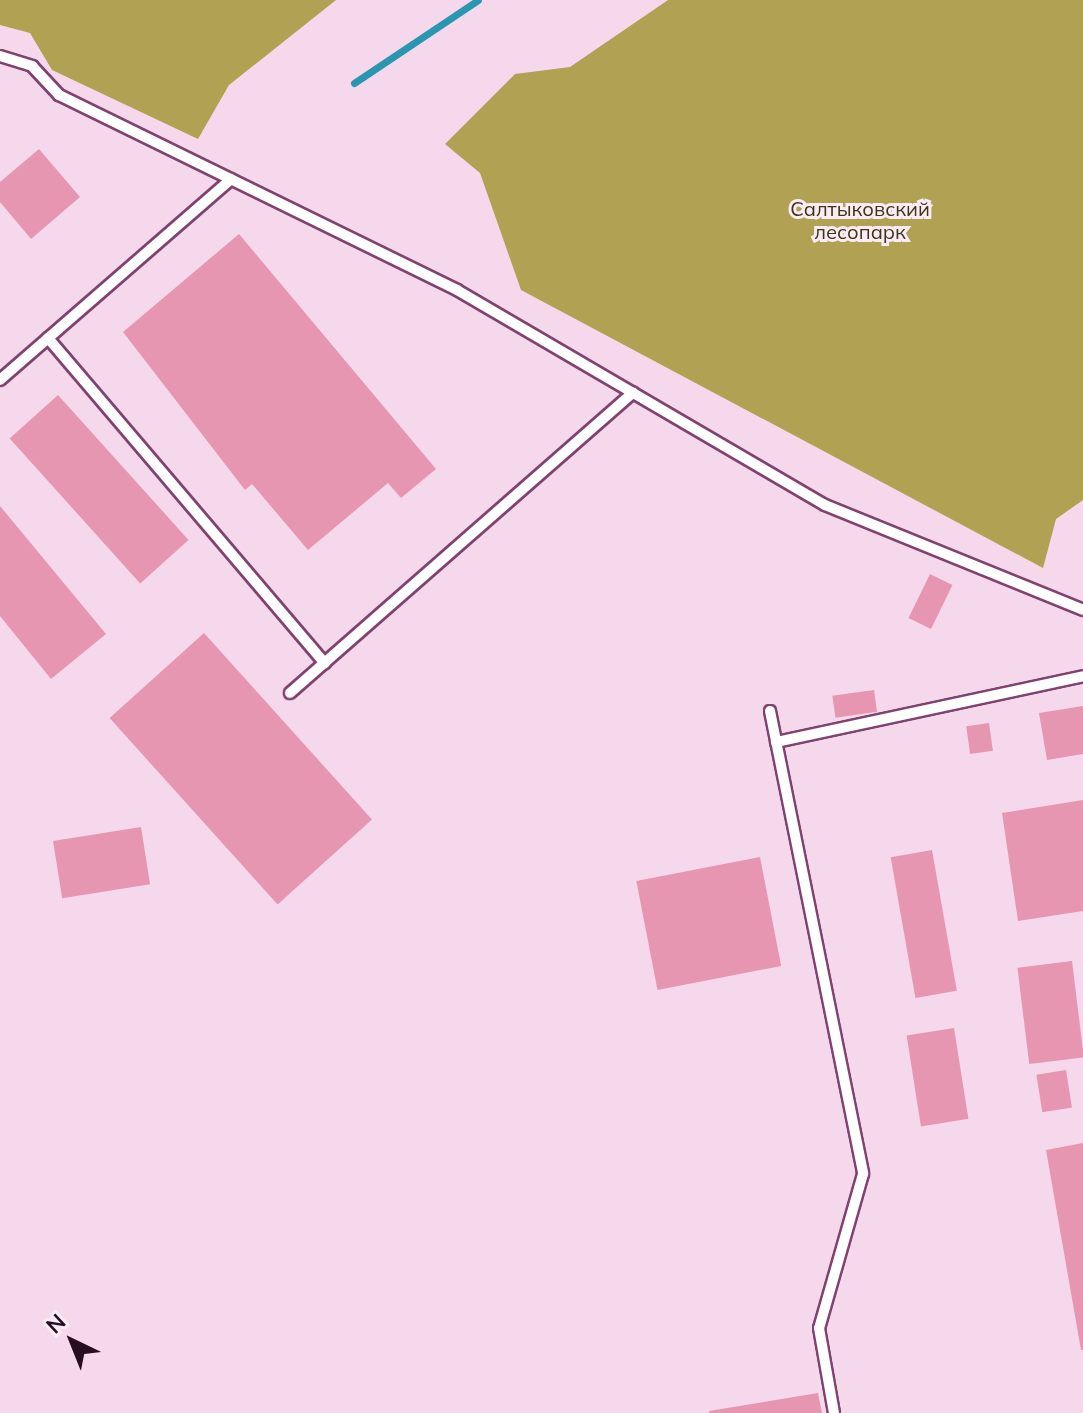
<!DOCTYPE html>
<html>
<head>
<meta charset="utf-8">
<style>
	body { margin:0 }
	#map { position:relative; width:1083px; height:1413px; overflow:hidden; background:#f6d8ec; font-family:Mulish,sans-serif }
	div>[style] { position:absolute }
	.forest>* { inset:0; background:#b1a152 }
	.stream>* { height:7px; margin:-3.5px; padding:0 3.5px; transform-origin:3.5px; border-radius:3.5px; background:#2a97b1 }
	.building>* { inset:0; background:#e796b1; transform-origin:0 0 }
	.roads { filter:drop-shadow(2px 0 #80426f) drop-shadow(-2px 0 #80426f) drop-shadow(0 2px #80426f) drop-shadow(0 -2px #80426f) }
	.service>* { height:10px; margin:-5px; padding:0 5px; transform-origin:5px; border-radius:5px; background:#fff }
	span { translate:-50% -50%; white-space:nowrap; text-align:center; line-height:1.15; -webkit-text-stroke:6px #faebf5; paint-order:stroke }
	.park-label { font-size:20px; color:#3e3714 }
	.north { position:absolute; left:32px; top:1301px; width:80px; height:80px; -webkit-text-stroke:6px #faebf5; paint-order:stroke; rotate:317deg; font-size:22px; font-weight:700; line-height:32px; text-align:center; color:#270e21 }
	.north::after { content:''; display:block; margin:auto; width:28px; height:36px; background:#270e21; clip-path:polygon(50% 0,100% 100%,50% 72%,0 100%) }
</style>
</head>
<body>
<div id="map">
	<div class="forest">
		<i style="clip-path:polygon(0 0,336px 0,229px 85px,198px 139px,52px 70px,30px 33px,0 25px)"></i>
		<i style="clip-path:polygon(668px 0,1083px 0,1083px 500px,1056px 519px,1043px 568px,521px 290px,480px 173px,445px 144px,515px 74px,570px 67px)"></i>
	</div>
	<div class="stream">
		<i style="left:354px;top:83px;width:149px;rotate:-33.8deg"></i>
	</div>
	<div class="building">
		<i style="clip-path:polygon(39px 149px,80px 197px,31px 239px,0 202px,0 182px)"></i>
		<i style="clip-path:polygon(239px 234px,436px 469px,401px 498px,388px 483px,308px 550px,252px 484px,245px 490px,123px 332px)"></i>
		<i style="left:58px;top:395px;width:195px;height:65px;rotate:48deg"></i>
		<i style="clip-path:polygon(0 506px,106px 634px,51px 679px,0 616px)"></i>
		<i style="left:930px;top:574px;width:25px;height:49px;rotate:26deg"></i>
		<i style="left:204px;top:633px;width:251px;height:127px;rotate:48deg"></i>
		<i style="left:874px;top:690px;width:22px;height:42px;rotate:82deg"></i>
		<i style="clip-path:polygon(1083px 706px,1083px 754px,1047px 760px,1039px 713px)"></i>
		<i style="left:989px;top:723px;width:28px;height:23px;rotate:82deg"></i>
		<i style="clip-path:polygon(1083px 800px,1083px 911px,1018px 921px,1002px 813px)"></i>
		<i style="left:141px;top:827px;width:58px;height:89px;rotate:81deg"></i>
		<i style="left:932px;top:850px;width:143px;height:42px;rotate:80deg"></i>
		<i style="left:760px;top:857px;width:111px;height:126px;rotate:79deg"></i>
		<i style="left:1072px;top:961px;width:97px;height:55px;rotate:83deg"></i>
		<i style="left:954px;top:1028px;width:92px;height:48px;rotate:81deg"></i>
		<i style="left:1066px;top:1070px;width:38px;height:30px;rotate:81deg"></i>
		<i style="clip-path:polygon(1083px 1143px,1083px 1350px,1081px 1350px,1046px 1150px)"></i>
		<i style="clip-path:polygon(818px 1393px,822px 1413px,709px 1413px,709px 1411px)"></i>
	</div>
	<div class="roads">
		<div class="service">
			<i style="left:0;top:56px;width:34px;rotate:17deg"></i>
			<i style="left:32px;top:66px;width:40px;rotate:47deg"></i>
			<i style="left:59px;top:95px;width:443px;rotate:26.1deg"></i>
			<i style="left:457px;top:290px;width:426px;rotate:30.3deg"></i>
			<i style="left:825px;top:505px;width:279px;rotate:22.1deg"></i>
			<i style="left:48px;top:338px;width:427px;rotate:49.6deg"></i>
			<i style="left:0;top:380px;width:306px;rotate:-41deg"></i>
			<i style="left:290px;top:693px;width:456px;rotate:-41.2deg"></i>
			<i style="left:770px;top:711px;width:472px;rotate:78.6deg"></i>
			<i style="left:863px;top:1174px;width:160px;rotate:105.9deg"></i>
			<i style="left:819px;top:1328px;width:86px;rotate:80deg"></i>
			<i style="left:776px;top:742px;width:314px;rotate:-12.1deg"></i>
		</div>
	</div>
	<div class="park-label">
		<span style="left:860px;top:220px">Салтыковский<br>лесопарк</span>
	</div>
	<div class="north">N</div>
</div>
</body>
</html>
